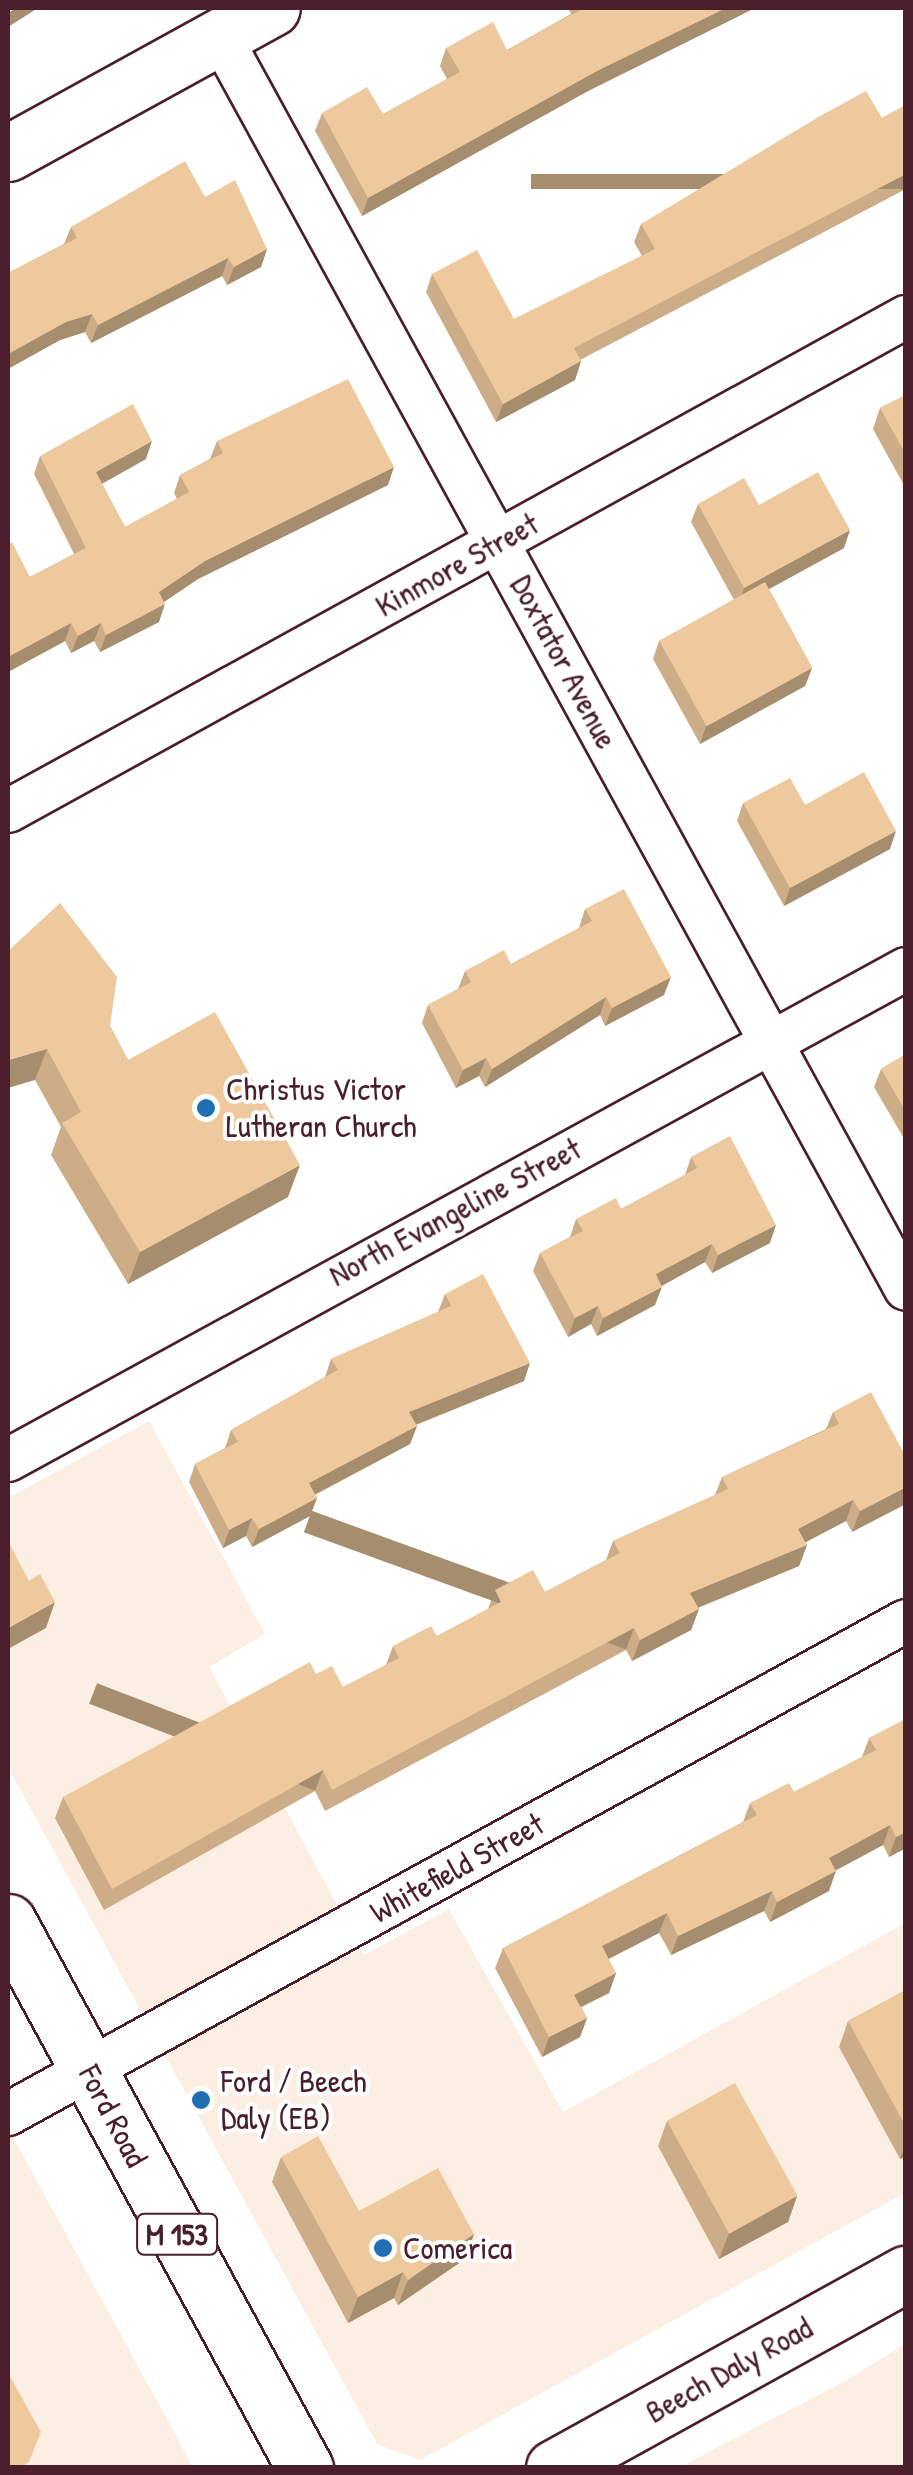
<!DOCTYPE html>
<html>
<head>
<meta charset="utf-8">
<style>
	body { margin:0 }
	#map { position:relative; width:913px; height:2475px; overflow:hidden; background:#fff; font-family:"Patrick Hand",sans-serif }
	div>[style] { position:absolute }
	.built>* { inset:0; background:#faefe2 }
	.roads { filter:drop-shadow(2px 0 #4a1f2b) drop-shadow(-2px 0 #4a1f2b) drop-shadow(0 2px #4a1f2b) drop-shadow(0 -2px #4a1f2b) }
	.street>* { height:42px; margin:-21px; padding:0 21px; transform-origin:21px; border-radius:21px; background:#fff }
	.secondary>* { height:55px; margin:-27.5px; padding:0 27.5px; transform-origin:27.5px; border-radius:27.5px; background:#fff }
	.primary>* { height:55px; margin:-27.5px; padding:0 27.5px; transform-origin:27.5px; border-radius:27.5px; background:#fff }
	.wall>* { inset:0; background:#ccad87 }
	.shaded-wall>* { inset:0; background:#a68d6e; transform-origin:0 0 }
	.building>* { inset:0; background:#edc99d; transform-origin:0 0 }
	.dots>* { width:28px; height:28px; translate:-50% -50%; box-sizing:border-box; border:5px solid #fff; border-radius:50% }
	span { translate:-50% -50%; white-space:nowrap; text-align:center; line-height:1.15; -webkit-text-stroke:8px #fff; paint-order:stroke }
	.shield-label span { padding:2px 8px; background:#fff; border:2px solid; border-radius:8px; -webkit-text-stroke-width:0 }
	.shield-label { font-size:30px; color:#4a1f2b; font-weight:700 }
	.street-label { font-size:32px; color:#4a1f2b }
	.poi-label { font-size:32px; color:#4a1f2b }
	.left { translate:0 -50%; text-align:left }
	.frame { position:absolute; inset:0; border:10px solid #4a1f2b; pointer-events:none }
</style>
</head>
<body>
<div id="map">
	<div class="built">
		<i style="clip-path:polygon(149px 1421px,265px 1634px,209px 1667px,364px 1955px,449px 1909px,563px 2112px,905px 1923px,905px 2193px,420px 2460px,377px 2444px,8px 1767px,8px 1498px)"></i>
		<i style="clip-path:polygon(8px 2128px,193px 2467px,8px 2467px)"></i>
		<i style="clip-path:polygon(905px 2344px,905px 2467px,680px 2467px,845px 2381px)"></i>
	</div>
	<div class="roads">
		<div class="street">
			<i style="left:220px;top:36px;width:1428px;rotate:61.3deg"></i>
			<i style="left:8px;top:811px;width:1025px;rotate:-28.82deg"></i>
			<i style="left:8px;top:1460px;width:1023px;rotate:-28.67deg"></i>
			<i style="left:8px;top:2114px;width:1024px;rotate:-28.77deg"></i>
		</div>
		<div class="secondary">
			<i style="left:8px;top:153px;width:301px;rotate:-28.8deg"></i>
			<i style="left:554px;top:2468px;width:402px;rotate:-28.9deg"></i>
		</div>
		<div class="primary">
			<i style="left:8px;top:1922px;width:622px;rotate:61.46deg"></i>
		</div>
	</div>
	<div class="wall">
		<i style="clip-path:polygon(568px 8px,755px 8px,590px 90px,362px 216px,315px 131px,322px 113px,383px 114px,447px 79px,440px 66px,446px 48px,507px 50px,571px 14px)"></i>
		<i style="clip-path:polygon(906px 105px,906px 189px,580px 360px,581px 361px,575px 380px,496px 422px,426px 292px,432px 274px,514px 319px,642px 256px,634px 242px,641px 224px,882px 118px)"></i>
		<i style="clip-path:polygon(205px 197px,267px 249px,261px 267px,227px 285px,222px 276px,91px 343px,85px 332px,60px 340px,9px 368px,8px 273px,64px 244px,71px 227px)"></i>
		<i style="clip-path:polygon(906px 395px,906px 489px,873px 429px,880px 408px)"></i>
		<i style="clip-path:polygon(217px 441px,388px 485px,198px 579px,164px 602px,159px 622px,100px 652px,94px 641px,71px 653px,65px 641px,8px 672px,8px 544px,30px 577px,74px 554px,34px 474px,40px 456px,146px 459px,102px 484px,125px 527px,177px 499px,174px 493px,180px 475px,210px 459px)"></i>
		<i style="clip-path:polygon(698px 504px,759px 505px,844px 548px,769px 589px,812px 668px,805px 686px,700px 744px,653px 659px,659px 641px,734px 600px,691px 522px)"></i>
		<i style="clip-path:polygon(743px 803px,805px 805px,890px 849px,784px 906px,737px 821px)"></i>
		<i style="clip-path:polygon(585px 909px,664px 995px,605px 1026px,600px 1015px,485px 1087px,479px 1076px,456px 1088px,422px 1023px,428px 1005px,458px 989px,465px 971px,511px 964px,579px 928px)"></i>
		<i style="clip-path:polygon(8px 951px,110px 1026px,128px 1060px,288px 1197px,128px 1284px,51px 1155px,61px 1127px,35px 1080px)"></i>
		<i style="clip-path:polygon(906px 1054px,906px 1142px,874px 1087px,881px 1069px)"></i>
		<i style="clip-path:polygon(691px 1157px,770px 1243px,712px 1273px,705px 1262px,661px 1286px,655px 1305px,597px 1336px,591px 1324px,568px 1337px,533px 1271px,540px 1253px,570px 1237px,576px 1219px,621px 1209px,685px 1175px)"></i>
		<i style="clip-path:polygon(445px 1294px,524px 1381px,416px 1425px,417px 1426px,410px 1444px,315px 1495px,317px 1498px,310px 1516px,252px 1547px,246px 1536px,223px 1548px,189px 1482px,195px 1464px,225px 1448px,231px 1430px,325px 1377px,331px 1359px,438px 1312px)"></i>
		<i style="clip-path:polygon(833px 1412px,906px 1457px,852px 1532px,846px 1521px,805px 1542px,807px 1545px,799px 1566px,698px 1608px,699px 1609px,691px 1630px,632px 1661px,626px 1650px,325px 1811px,315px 1791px,104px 1910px,55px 1818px,63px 1797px,316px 1674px,343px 1687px,386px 1665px,393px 1646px,437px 1636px,488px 1609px,495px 1590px,545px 1592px,606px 1560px,613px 1541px,715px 1495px,722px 1477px,826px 1429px)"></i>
		<i style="clip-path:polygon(906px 1719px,906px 1848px,889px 1857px,883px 1845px,835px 1870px,829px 1891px,770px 1922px,764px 1911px,671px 1955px,659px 1933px,608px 1959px,616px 1973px,609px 1993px,581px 2007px,587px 2018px,580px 2037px,542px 2057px,495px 1968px,503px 1948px,743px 1822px,750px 1803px,794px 1792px,862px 1757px,869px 1738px)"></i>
		<i style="clip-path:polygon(906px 1990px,906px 2156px,900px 2159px,839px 2047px,848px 2021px)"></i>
		<i style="clip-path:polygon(667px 2121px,797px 2196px,788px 2222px,719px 2259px,658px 2146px)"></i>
		<i style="clip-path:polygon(281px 2157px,359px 2211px,474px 2234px,465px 2259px,398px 2305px,394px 2298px,348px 2323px,272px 2182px)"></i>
	</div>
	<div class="shaded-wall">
		<i style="clip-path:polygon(16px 8px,38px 8px,8px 27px,8px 13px)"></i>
		<i style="clip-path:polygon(726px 8px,755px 8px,590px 90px,362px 216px,368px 198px,597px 71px)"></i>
		<i style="left:906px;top:174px;width:15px;height:375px;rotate:90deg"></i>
		<i style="clip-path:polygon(267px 249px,261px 267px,227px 285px,234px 267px)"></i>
		<i style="clip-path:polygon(228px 258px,222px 276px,91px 343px,98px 325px)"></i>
		<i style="clip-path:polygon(92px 314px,85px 332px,60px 340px,8px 369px,8px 354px,66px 322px)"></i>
		<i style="clip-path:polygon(581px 361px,575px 380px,496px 422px,503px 404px)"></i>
		<i style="clip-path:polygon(152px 441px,146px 459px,90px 490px,96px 472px)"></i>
		<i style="clip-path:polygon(394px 467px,388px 485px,198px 579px,152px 610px,159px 592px,205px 561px)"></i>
		<i style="clip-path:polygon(850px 530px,844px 548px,738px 606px,744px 588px)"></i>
		<i style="clip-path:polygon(165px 604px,159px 622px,100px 652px,106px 635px)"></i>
		<i style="clip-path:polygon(71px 623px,65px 641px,8px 672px,8px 657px)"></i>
		<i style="clip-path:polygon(101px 623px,94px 641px,71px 653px,78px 636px)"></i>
		<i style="clip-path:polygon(812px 668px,805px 686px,700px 744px,706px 726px)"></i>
		<i style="clip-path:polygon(896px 831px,890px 849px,784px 906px,790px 888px)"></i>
		<i style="clip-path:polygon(671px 977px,664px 995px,605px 1026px,612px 1008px)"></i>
		<i style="clip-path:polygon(606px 997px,600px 1015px,485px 1087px,492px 1069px)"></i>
		<i style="clip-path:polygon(47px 1049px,35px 1080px,8px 1088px,8px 1060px)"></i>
		<i style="clip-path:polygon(486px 1058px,479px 1076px,456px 1088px,463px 1070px)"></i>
		<i style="clip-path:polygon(300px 1165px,288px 1197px,128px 1284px,140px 1252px)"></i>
		<i style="clip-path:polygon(776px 1225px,770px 1243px,712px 1273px,718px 1255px)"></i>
		<i style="clip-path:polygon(712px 1244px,705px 1262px,649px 1293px,656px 1274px)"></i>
		<i style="clip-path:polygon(662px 1287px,655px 1305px,597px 1336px,603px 1318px)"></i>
		<i style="clip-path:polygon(598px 1306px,591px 1324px,568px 1337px,575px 1318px)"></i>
		<i style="clip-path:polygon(530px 1363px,524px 1381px,402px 1430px,409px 1412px)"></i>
		<i style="clip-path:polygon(417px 1426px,410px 1444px,302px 1501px,309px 1483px)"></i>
		<i style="clip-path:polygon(906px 1487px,906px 1504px,852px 1532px,860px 1511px)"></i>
		<i style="clip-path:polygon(317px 1498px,310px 1516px,252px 1547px,259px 1529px)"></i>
		<i style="clip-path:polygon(853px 1500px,846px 1521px,791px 1550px,798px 1529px)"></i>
		<i style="clip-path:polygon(252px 1518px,246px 1536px,223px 1548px,229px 1530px)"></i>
		<i style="clip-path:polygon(807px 1545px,799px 1566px,682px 1614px,690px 1593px)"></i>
		<i style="clip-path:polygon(55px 1602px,46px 1628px,8px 1649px,8px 1628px)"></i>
		<i style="clip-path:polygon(699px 1609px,691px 1630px,632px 1661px,640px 1640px)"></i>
		<i style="left:634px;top:1628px;width:23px;height:343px;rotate:110deg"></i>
		<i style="left:323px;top:1770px;width:22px;height:242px;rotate:111deg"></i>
		<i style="clip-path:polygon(890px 1825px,883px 1845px,822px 1878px,829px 1858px)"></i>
		<i style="clip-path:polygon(906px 1832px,906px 1848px,889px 1857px,896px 1837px)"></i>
		<i style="clip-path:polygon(836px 1871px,829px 1891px,770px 1922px,777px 1902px)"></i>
		<i style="clip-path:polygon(772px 1891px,764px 1911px,671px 1955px,678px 1936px)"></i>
		<i style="clip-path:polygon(667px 1913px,659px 1933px,595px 1966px,602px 1946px)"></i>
		<i style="clip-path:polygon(616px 1973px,609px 1993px,567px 2014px,574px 1995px)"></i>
		<i style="clip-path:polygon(587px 2018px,580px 2037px,542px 2057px,549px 2037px)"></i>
		<i style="clip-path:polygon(906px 2143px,906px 2156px,900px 2159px)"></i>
		<i style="clip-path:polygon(797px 2196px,788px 2222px,719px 2259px,729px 2233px)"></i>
		<i style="clip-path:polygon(474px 2234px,465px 2259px,398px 2305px,408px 2280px)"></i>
		<i style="clip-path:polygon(403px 2272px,394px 2298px,348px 2323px,358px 2297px)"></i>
	</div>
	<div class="building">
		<i style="clip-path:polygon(584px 8px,726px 8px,597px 71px,368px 198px,322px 113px,367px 87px,383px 114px,460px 72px,446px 48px,493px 22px,507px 50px)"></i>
		<i style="clip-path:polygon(866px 91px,882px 118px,906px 105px,906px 174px,574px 348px,581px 361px,503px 404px,432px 274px,477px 250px,514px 319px,655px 249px,641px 224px,820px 116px)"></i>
		<i style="clip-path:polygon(185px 161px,205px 197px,235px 180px,267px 249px,234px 267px,228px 258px,98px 325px,92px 314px,66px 322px,8px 354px,8px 273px,77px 238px,71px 227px)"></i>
		<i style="clip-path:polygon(348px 379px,394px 467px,205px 561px,159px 592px,165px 604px,106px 635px,101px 623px,78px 636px,71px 623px,8px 657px,8px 544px,12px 542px,30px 577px,86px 548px,40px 456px,133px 404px,152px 441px,96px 472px,125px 527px,189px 492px,180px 475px,223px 453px,217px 441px)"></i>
		<i style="clip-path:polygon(906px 395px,906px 455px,880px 408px)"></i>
		<i style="clip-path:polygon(818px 472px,850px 530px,744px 588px,698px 504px,744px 478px,759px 505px)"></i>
		<i style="left:765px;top:582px;width:98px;height:121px;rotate:61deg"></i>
		<i style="clip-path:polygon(864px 772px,896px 831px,790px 888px,743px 803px,790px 778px,805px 805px)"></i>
		<i style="clip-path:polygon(624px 889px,671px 977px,612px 1008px,606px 997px,492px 1069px,486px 1058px,463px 1070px,428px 1005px,471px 982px,465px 971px,504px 950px,511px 964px,592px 921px,585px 909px)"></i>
		<i style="clip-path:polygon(60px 903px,117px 977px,110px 1026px,128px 1060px,215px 1012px,300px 1165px,140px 1252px,62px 1123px,81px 1112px,47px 1049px,8px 1060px,8px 951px)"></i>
		<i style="clip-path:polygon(906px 1054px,906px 1112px,881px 1069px)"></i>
		<i style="clip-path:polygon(730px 1136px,776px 1225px,718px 1255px,712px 1244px,656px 1274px,662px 1287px,603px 1318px,598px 1306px,575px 1318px,540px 1253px,583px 1231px,576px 1219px,616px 1198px,621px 1209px,697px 1168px,691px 1157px)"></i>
		<i style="clip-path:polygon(483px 1274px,530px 1363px,409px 1412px,417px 1426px,309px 1483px,317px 1498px,259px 1529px,252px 1518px,229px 1530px,195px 1464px,238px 1442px,231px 1430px,338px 1370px,331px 1359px,451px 1306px,445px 1294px)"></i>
		<i style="clip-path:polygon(871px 1392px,906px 1457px,906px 1487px,860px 1511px,853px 1500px,798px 1529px,807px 1545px,690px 1593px,699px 1609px,640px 1640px,634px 1628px,332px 1790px,323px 1770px,112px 1889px,63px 1797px,310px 1662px,316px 1674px,332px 1666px,343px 1687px,399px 1658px,393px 1646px,431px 1626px,437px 1636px,501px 1602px,495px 1590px,533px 1570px,545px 1592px,620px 1553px,613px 1541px,728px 1489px,722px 1477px,839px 1424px,833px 1412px)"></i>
		<i style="clip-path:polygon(8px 1541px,29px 1581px,40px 1574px,55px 1602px,8px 1628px)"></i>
		<i style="clip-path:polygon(906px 1719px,906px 1832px,896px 1837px,890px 1825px,829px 1858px,836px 1871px,777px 1902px,772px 1891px,678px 1936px,667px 1913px,602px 1946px,616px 1973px,574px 1995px,587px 2018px,549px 2037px,503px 1948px,757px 1815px,750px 1803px,789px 1783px,794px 1792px,876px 1750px,869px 1738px)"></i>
		<i style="clip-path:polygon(906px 1990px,906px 2127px,848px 2021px)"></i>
		<i style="left:735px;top:2083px;width:129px;height:78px;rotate:61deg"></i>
		<i style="clip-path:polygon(318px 2136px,359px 2211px,438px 2168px,474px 2234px,408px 2280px,403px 2272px,358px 2297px,281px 2157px)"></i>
		<i style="clip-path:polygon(8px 2373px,41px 2432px,29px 2462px,20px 2468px,8px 2468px)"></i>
	</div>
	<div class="dots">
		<i style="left:206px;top:1108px;background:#1f6fb2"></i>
		<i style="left:201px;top:2100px;background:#1f6fb2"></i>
		<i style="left:383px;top:2248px;background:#1f6fb2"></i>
	</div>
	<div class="shield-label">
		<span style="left:177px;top:2234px">M 153</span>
	</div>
	<div class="street-label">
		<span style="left:457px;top:565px;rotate:-29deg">Kinmore Street</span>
		<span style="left:564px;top:662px;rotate:62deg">Doxtator Avenue</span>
		<span style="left:455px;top:1212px;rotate:-28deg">North Evangeline Street</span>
		<span style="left:457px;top:1868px;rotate:-29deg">Whitefield Street</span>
		<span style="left:113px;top:2116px;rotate:62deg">Ford Road</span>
		<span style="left:729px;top:2370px;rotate:-29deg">Beech Daly Road</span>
	</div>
	<div class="poi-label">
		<span class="left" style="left:226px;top:1108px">Christus Victor<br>Lutheran Church</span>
		<span class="left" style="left:221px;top:2100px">Ford / Beech<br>Daly (EB)</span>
		<span class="left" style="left:403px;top:2248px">Comerica</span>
	</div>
	<div class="frame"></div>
</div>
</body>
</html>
